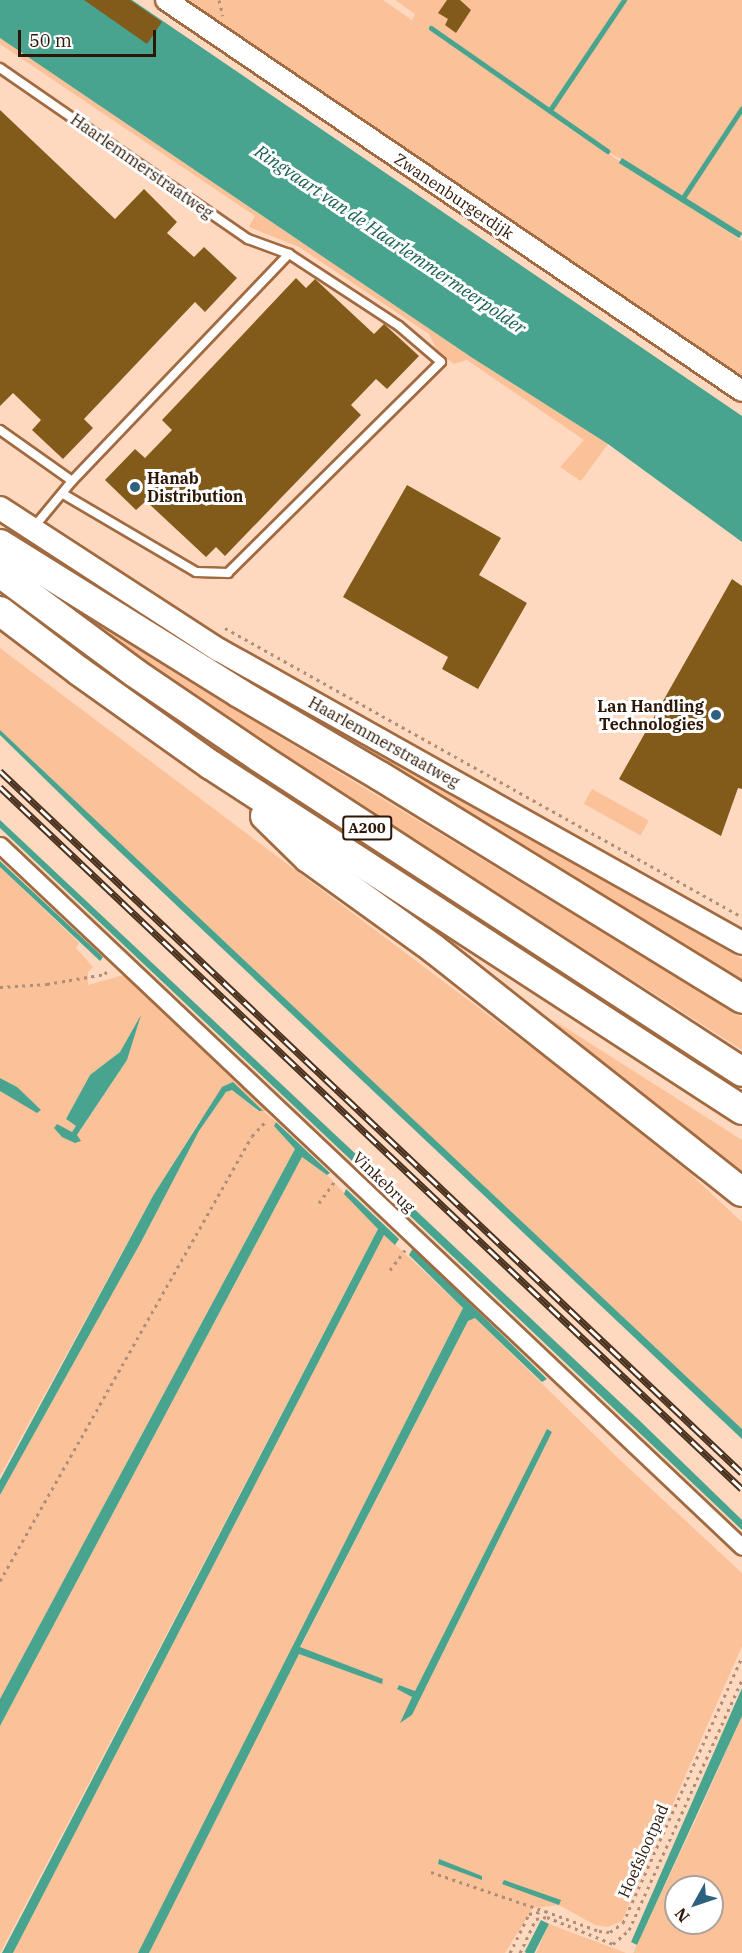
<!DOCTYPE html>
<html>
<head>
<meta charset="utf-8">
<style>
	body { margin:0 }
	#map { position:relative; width:742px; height:1953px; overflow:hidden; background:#ffd9bf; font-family:"IBM Plex Serif",serif }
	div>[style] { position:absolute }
	.green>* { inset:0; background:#fbc199; transform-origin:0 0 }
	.water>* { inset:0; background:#49a48f; transform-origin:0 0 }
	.stream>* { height:5px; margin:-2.5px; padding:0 2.5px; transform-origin:2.5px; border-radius:2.5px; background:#49a48f }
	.building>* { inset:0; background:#825b1b }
	.path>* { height:3px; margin-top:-1.5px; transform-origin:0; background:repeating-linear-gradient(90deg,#ae8e78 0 3px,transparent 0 7.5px) }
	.roads { filter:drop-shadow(2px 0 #a16a41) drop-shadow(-2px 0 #a16a41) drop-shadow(0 2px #a16a41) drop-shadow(0 -2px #a16a41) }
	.service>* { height:8px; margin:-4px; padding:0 4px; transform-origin:4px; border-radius:4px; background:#fff }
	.minor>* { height:15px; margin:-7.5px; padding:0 7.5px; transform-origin:7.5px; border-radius:7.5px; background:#fff }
	.tertiary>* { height:20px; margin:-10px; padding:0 10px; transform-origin:10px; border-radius:10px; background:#fff }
	.secondary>* { height:22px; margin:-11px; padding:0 11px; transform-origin:11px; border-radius:11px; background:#fff }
	.motorway>* { height:28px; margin:-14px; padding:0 14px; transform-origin:14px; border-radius:14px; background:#fff }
	.rail>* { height:7px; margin-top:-3.5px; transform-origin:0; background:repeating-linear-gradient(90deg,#fff 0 14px,#4a321f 0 28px); box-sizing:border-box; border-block:2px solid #4a321f }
	.dots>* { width:16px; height:16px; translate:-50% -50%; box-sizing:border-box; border:3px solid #fff; border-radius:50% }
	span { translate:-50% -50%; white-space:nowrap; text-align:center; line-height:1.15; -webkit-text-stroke:6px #fff; paint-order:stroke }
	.shield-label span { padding:2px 4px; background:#fff; border:2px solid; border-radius:4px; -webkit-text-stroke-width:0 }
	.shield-label { font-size:15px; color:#2d1706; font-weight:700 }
	.street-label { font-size:16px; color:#2d1706 }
	.poi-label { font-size:16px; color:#2d1706; font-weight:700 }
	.left { translate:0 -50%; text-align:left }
	.right { translate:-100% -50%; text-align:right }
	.water-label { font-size:18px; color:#1a6253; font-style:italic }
	.north { position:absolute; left:664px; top:1875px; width:60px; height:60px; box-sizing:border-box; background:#fff; border:2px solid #aba29b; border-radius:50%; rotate:230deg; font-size:16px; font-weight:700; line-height:24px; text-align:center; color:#2d1706 }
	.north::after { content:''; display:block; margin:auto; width:21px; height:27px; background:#2e617e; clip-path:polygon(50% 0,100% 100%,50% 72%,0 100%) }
	.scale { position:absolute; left:18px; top:30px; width:138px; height:27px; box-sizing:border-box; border:3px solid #2d1706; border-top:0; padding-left:8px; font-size:18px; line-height:21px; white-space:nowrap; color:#2d1706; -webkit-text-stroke:4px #fff; paint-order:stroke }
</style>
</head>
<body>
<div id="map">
	<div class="green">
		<i style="clip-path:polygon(188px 0,383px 0,412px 20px,415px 14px,395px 0,742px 0,742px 234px,560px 122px,742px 241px,742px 379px)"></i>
		<i style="clip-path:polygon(0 38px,471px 357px,608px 444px,581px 481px,560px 467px,584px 440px,467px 360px,454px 364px,438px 352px,429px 334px,299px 247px,249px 227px,255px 216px,0 44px)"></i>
		<i style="clip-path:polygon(78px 608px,191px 683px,742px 1017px,742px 1050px,210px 709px,72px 610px)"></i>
		<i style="clip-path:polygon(0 648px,556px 1066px,686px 1170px,742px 1222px,742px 1429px,0 730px)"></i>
		<i style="clip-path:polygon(333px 728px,742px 959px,742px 981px,332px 730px)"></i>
		<i style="left:592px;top:789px;width:65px;height:17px;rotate:29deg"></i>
		<i style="clip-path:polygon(evenodd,0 867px,79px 943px,76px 948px,93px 967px,88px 972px,88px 985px,127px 974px,268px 1107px,264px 1112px,276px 1122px,274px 1126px,295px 1149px,0 1699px,0 1495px,141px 1242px,199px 1131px,226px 1092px,232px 1090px,258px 1111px,262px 1111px,233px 1082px,199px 1122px,154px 1194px,0 1476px,0 1090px,17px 1087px,0 1078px,0 867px,139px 1019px,127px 1060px,77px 1136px,81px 1141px,57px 1124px,72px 1132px,76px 1126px,66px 1119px,90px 1075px,120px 1052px,139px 1019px)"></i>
		<i style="clip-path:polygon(486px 984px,566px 1028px,742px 1140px,742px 1177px)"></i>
		<i style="clip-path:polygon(302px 1157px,327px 1175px,378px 1229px,0 1953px,0 1726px)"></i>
		<i style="clip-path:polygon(384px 1234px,463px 1308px,291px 1650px,144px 1953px,13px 1953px)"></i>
		<i style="clip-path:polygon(evenodd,475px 1318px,621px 1461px,742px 1573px,742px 1646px,622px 1921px,608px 1927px,595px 1925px,559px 1905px,533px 1908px,505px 1953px,148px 1953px,299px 1654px,382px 1683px,382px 1679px,300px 1648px,468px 1321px,475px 1318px,547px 1430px,552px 1432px,412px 1715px,401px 1722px,412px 1697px,397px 1688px,399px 1685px,415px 1691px,547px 1430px,475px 1318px,439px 1860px,482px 1876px,482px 1879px,438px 1864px,439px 1860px)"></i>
		<i style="clip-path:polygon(evenodd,742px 1716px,742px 1953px,633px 1953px,697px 1817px,742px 1716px,676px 1887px,712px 1887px,712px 1923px,676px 1923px,676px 1887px)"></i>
		<i style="clip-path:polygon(549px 1924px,621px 1951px,626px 1953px,536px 1953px)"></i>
	</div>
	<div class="water">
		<i style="clip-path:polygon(0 0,132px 0,742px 416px,742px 542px,608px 444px,471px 357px,0 38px)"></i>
		<i style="left:622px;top:158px;width:142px;height:6px;rotate:32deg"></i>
		<i style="clip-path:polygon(0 730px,742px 1429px,742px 1439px,102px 835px,0 735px)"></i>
		<i style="clip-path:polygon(0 820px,640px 1421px,742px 1520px,742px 1530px,0 828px)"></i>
		<i style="clip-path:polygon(0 861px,103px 957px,100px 961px,0 867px)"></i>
		<i style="clip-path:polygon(141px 1015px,127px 1060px,77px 1135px,81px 1141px,75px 1143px,62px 1137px,54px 1128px,57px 1124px,72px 1132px,76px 1126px,66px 1119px,90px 1075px,120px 1052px)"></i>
		<i style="clip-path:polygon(0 1078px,17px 1087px,41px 1110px,37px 1113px,0 1091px)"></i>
		<i style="clip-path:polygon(233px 1082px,263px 1111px,259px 1111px,232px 1090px,226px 1092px,199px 1131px,141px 1242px,0 1495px,0 1480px,154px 1194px,222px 1087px)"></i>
		<i style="clip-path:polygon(276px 1122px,330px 1173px,327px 1175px,302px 1157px,0 1726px,0 1699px,295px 1149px,274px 1126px)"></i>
		<i style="clip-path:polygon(346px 1189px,399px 1239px,395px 1245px,384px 1235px,13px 1953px,2px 1953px,378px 1229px,344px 1194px)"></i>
		<i style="clip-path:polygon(413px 1248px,547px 1379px,542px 1382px,475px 1318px,468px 1321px,300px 1647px,383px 1679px,382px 1684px,299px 1654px,149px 1953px,138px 1953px,463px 1308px,409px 1255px)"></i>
		<i style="clip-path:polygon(547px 1429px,552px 1432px,412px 1715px,400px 1723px,412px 1697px,397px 1689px,399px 1685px,415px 1691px)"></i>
		<i style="clip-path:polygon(742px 1688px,742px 1716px,637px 1945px,631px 1942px)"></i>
		<i style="clip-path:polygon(439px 1859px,482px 1876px,482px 1880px,438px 1864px)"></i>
		<i style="clip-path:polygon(504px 1880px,561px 1900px,559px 1905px,502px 1884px)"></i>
		<i style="left:541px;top:1920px;width:9px;height:36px;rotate:27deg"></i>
	</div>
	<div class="stream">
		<i style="left:431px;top:28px;width:215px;rotate:34.9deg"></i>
		<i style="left:550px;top:110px;width:133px;rotate:-56.1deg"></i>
		<i style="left:682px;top:199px;width:109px;rotate:-56.6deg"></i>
	</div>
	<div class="building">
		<i style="clip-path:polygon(84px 0,130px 0,162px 22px,147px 44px)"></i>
		<i style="clip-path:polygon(447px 0,460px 0,471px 10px,456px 33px,445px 25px,448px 19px,438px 13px)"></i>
		<i style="clip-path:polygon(0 110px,115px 219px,144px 189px,177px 222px,167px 233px,194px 257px,204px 247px,237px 278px,205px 312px,195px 302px,84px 419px,93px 428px,63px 459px,32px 430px,41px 420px,13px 393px,0 406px)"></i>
		<i style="clip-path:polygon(296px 278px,306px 288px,315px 279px,374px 334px,384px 324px,419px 356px,387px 389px,376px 379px,351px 405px,361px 415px,225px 556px,216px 547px,206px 557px,146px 501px,136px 510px,105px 480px,135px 449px,145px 458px,172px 430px,162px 420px)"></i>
		<i style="clip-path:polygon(407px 485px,501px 538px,479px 575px,527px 603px,478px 689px,442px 669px,448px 657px,343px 597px)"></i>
		<i style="clip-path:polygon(732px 579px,742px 586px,742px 789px,738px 788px,721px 836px,619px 779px)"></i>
	</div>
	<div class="path">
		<i style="left:219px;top:0;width:16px;rotate:76deg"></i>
		<i style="left:225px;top:628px;width:592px;rotate:29.2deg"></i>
		<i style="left:0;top:987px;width:47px;rotate:-3.7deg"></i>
		<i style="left:47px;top:984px;width:59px;rotate:-9.8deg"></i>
		<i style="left:105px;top:974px;width:6px;rotate:-59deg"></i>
		<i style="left:319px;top:1203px;width:26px;rotate:-54deg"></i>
		<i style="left:390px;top:1270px;width:25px;rotate:-53deg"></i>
		<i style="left:0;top:1581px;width:511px;rotate:-60.48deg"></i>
		<i style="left:252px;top:1136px;width:21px;rotate:-47deg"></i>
		<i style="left:431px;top:1872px;width:120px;rotate:18.9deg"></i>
		<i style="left:510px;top:1953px;width:43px;rotate:-64deg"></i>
		<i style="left:529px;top:1914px;width:16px;rotate:-11deg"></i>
		<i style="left:545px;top:1911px;width:58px;rotate:20.3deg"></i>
		<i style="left:599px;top:1931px;width:11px;rotate:5deg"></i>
		<i style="left:610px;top:1932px;width:16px;rotate:-35deg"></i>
		<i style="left:623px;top:1923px;width:291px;rotate:-65.9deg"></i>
		<i style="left:520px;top:1953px;width:38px;rotate:-65deg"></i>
		<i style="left:536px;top:1919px;width:11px;rotate:-10deg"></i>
		<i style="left:547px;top:1917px;width:71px;rotate:22.2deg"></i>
		<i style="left:613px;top:1944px;width:21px;rotate:-41deg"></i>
		<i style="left:629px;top:1930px;width:274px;rotate:-65.7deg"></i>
	</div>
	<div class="roads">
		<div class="service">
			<i style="left:0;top:68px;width:301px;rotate:34.6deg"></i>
			<i style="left:248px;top:239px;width:44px;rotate:20.1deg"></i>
			<i style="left:289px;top:254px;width:131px;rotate:33.2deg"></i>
			<i style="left:399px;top:326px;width:55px;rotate:40.6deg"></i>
			<i style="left:441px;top:362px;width:300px;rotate:135.3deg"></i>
			<i style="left:228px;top:573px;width:32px;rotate:-178deg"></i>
			<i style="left:196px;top:572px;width:154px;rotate:-149.6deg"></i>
			<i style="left:0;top:430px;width:88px;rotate:35.3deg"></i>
			<i style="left:34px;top:527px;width:60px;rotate:-50.4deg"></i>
			<i style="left:72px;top:481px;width:314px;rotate:-46.3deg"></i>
		</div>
		<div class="minor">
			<i style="left:0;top:845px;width:1021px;rotate:43.41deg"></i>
		</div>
		<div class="tertiary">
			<i style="left:166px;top:0;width:696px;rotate:34.17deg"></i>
		</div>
		<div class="secondary">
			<i style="left:0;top:508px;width:261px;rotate:33deg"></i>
			<i style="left:219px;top:650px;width:599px;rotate:29.26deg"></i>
		</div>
		<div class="motorway">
			<i style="left:0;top:544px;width:282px;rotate:31.9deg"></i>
			<i style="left:239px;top:693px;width:164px;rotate:30.5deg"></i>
			<i style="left:380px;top:776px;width:425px;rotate:31.6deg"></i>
			<i style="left:0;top:573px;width:168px;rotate:36.5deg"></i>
			<i style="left:135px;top:673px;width:151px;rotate:34.2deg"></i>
			<i style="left:260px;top:758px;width:575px;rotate:33.08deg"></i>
			<i style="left:0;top:611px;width:99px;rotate:37.2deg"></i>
			<i style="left:79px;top:671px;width:162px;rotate:35.5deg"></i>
			<i style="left:211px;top:765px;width:633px;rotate:33.01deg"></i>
			<i style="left:265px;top:816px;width:60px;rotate:44.3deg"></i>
			<i style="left:308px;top:858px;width:155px;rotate:35.8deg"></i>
			<i style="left:434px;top:949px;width:392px;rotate:38.3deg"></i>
		</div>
	</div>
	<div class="rail">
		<i style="left:0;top:771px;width:1021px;rotate:43.41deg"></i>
		<i style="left:0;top:787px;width:1021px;rotate:43.41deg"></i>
	</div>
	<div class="dots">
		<i style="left:135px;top:487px;background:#2e617e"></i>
		<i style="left:716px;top:715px;background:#2e617e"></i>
	</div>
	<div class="shield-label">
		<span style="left:367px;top:828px">A200</span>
	</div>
	<div class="street-label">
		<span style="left:142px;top:166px;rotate:35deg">Haarlemmerstraatweg</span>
		<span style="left:454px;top:196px;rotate:34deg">Zwanenburgerdijk</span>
		<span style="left:384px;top:742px;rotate:29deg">Haarlemmerstraatweg</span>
		<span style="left:384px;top:1182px;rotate:44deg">Vinkebrug</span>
		<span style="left:643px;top:1851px;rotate:-66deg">Hoefslootpad</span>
	</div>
	<div class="poi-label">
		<span class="left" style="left:147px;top:487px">Hanab<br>Distribution</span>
		<span class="right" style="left:704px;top:715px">Lan Handling<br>Technologies</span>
	</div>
	<div class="water-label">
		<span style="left:390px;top:240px;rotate:34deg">Ringvaart van de Haarlemmermeerpolder</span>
	</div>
	<div class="north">N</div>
	<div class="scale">50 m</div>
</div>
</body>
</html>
